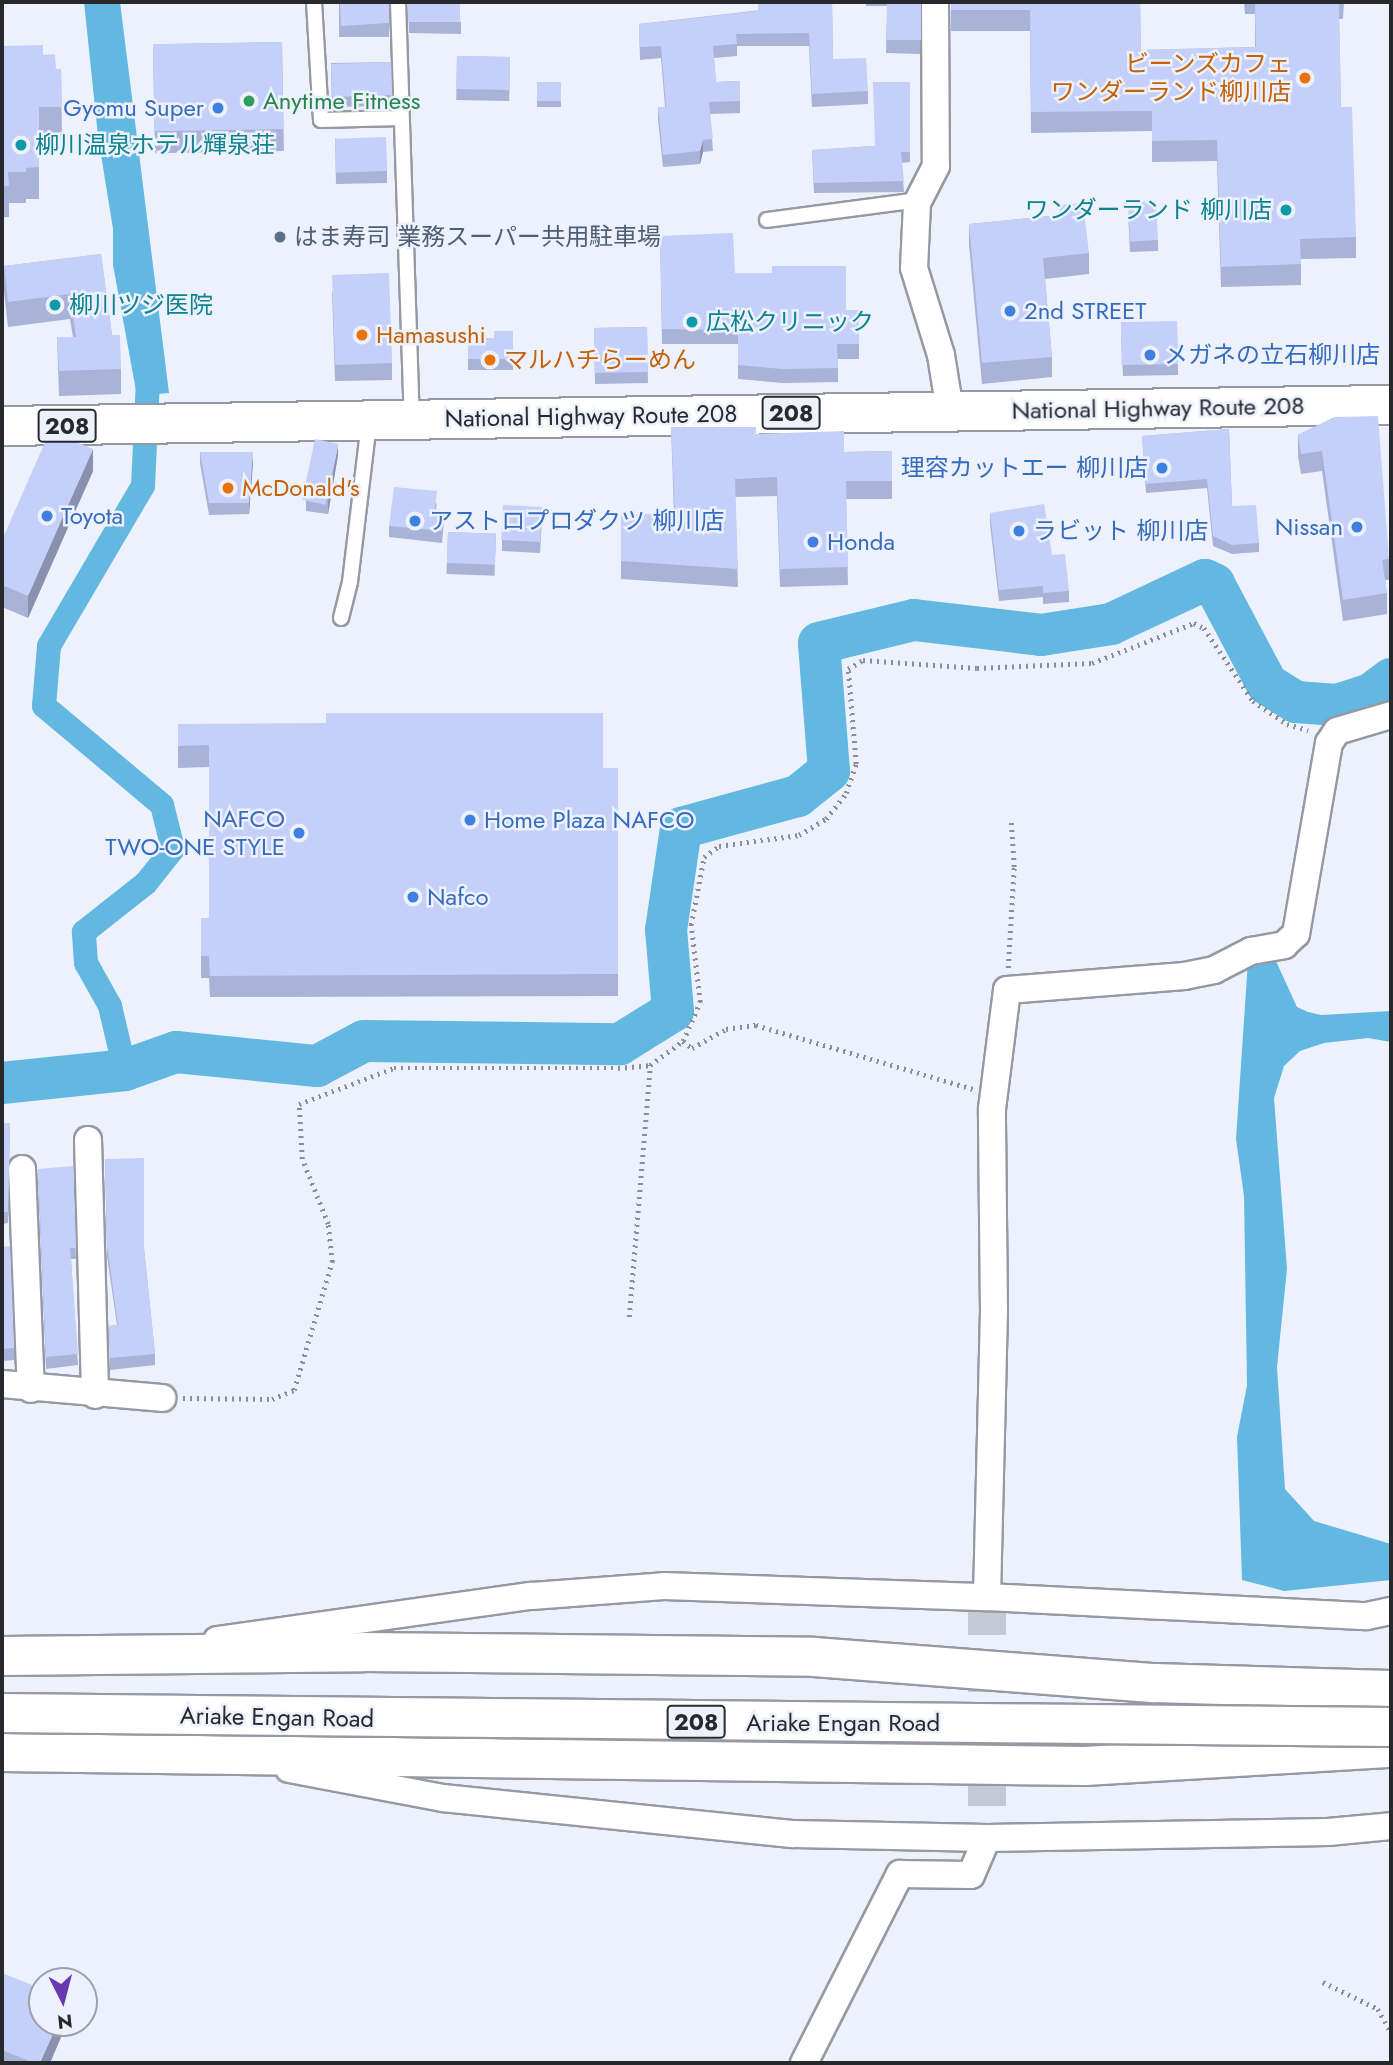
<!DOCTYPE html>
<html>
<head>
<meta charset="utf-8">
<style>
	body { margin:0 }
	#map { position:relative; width:1393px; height:2065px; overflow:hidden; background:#edf1fc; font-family:Jost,"Noto Sans JP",sans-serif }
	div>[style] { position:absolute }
	.water>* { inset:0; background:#62b8e1 }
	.canal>* { height:24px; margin:-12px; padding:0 12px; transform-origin:12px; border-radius:12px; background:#62b8e1 }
	.river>* { height:42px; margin:-21px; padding:0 21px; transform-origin:21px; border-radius:21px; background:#62b8e1 }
	.secondary-tunnel>* { height:38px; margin-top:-19px; transform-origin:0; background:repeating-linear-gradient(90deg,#c5c9d3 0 38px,transparent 0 57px) }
	.path>* { height:4.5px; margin-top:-2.25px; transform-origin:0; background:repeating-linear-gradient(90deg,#8a8d95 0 2px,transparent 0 7px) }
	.roads { filter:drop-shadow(2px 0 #9699a3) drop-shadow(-2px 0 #9699a3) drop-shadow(0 2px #9699a3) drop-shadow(0 -2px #9699a3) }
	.lane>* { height:14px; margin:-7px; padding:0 7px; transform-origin:7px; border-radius:7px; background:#fff }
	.street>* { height:26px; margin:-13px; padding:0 13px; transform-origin:13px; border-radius:13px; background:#fff }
	.highway>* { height:38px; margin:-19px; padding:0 19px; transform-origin:19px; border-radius:19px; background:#fff }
	.bridges { filter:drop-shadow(2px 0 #9699a3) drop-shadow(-2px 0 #9699a3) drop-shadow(0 2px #9699a3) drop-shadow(0 -2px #9699a3) }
	.highway-bridge>* { height:38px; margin:-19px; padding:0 19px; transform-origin:19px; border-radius:19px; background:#fff }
	.wall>* { inset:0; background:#a9b2d7; transform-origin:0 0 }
	.shaded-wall>* { inset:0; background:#8991af }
	.building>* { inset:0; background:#c4cffa; transform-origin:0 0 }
	.dots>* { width:19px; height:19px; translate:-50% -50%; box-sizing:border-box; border:4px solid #edf1fc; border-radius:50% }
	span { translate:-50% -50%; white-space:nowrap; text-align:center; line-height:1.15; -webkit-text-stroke:5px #edf1fc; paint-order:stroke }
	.shield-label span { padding:2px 5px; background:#edf1fc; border:2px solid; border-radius:5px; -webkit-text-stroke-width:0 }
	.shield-label { font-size:23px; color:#27292d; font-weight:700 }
	.food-label { font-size:24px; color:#c56008 }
	.right { translate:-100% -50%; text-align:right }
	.left { translate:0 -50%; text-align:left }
	.leisure-label { font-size:24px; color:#27864d }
	.shop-label { font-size:24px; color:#366cbe }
	.culture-label { font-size:24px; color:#0d838f }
	.service-label { font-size:24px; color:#4e5e75 }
	.street-label { font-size:24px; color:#27292d }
	.frame { position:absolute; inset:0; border:4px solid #27292d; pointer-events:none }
	.north { position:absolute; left:28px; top:1967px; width:70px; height:70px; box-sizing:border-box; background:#edf1fc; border:2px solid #9ea1a9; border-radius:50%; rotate:174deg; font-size:19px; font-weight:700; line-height:28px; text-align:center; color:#27292d }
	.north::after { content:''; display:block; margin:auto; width:24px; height:32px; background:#6839b0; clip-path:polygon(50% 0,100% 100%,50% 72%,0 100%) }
</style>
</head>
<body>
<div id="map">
	<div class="water">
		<i style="clip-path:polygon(84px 2px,120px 2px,169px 393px,137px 396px,113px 265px,113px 229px,98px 136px)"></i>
		<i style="clip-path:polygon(1275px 959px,1297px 1007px,1308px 1012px,1321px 1015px,1391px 1011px,1391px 1042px,1368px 1038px,1324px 1043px,1300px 1051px,1284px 1066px,1274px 1098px,1287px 1269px,1277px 1367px,1285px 1489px,1314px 1521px,1391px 1544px,1391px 1580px,1284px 1591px,1242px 1580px,1237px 1437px,1247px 1385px,1244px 1196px,1236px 1139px,1248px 961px)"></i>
	</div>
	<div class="canal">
		<i style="left:125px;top:1070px;width:66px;rotate:-103.2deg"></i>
		<i style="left:110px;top:1006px;width:49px;rotate:-119.2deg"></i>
		<i style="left:86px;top:963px;width:31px;rotate:-94deg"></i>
		<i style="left:84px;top:932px;width:79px;rotate:-38.3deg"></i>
		<i style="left:146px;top:883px;width:43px;rotate:-51.5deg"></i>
		<i style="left:173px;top:849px;width:45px;rotate:-104deg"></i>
		<i style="left:162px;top:805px;width:154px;rotate:-140deg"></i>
		<i style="left:44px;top:706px;width:60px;rotate:-85.2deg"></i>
		<i style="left:49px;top:646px;width:186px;rotate:-59.6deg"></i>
		<i style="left:143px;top:486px;width:125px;rotate:-87.3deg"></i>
	</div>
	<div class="river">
		<i style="left:2px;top:1083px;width:124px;rotate:-6deg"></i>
		<i style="left:125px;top:1070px;width:54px;rotate:-19.4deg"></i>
		<i style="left:176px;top:1052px;width:142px;rotate:5.7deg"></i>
		<i style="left:317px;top:1066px;width:53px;rotate:-28deg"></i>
		<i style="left:364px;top:1041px;width:256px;rotate:0.7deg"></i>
		<i style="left:620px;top:1044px;width:62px;rotate:-31.9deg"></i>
		<i style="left:673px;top:1011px;width:81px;rotate:-94.9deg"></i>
		<i style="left:666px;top:930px;width:103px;rotate:-81.6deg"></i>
		<i style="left:681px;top:828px;width:121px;rotate:-15.3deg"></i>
		<i style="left:798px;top:796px;width:40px;rotate:-39deg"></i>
		<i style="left:829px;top:771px;width:128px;rotate:-94.5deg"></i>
		<i style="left:819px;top:643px;width:98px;rotate:-13.6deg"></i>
		<i style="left:914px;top:620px;width:128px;rotate:6.7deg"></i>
		<i style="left:1041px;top:635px;width:71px;rotate:-8.9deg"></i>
		<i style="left:1111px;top:624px;width:104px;rotate:-25.1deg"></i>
		<i style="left:1205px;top:580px;width:10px;rotate:24deg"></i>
		<i style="left:1214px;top:584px;width:113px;rotate:62.1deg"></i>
		<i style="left:1267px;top:684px;width:34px;rotate:32deg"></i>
		<i style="left:1296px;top:702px;width:41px;rotate:4.2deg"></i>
		<i style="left:1337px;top:705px;width:36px;rotate:-18deg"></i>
		<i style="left:1371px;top:694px;width:25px;rotate:-37deg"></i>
	</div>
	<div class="secondary-tunnel">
		<i style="left:987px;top:1597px;width:241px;rotate:90deg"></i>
	</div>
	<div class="path">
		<i style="left:1008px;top:968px;width:101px;rotate:-86.6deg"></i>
		<i style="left:1014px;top:867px;width:47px;rotate:-93.7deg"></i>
		<i style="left:683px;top:1041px;width:11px;rotate:38deg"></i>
		<i style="left:692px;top:1048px;width:39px;rotate:-29deg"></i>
		<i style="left:726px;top:1029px;width:30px;rotate:-8deg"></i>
		<i style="left:756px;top:1025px;width:226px;rotate:16.4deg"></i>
		<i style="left:629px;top:1317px;width:253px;rotate:-85.2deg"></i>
		<i style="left:183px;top:1398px;width:89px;rotate:0.6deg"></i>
		<i style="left:272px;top:1399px;width:24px;rotate:-22deg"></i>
		<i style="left:294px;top:1390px;width:134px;rotate:-73.5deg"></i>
		<i style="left:332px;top:1262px;width:38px;rotate:-96deg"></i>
		<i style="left:328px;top:1224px;width:70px;rotate:-111.8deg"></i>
		<i style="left:302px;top:1159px;width:55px;rotate:-93.1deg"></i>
		<i style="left:299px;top:1104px;width:102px;rotate:-20.8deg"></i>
		<i style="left:394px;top:1068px;width:224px"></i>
		<i style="left:618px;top:1068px;width:32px;rotate:-5deg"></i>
		<i style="left:650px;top:1065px;width:41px;rotate:-36deg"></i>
		<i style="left:683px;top:1041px;width:43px;rotate:-66.4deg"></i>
		<i style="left:700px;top:1002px;width:78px;rotate:-96.7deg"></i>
		<i style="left:691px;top:925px;width:69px;rotate:-79.2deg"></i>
		<i style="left:704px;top:857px;width:19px;rotate:-36deg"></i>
		<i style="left:719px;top:846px;width:81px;rotate:-7.8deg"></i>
		<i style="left:799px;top:835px;width:31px;rotate:-31deg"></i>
		<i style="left:826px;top:819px;width:33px;rotate:-52deg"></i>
		<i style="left:846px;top:793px;width:31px;rotate:-71deg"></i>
		<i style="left:856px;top:764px;width:95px;rotate:-94.8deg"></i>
		<i style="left:848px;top:669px;width:17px;rotate:-31deg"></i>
		<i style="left:863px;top:660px;width:114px;rotate:4deg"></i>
		<i style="left:977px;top:668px;width:115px;rotate:-2.5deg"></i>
		<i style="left:1092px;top:663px;width:110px;rotate:-21.4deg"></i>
		<i style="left:1194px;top:623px;width:11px;rotate:27deg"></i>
		<i style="left:1204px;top:628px;width:88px;rotate:56.1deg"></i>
		<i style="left:1253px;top:701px;width:41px;rotate:34.1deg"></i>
		<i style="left:1287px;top:724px;width:22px;rotate:16deg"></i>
		<i style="left:1323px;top:1982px;width:61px;rotate:26.1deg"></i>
		<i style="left:1378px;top:2009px;width:26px;rotate:61deg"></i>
	</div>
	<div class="roads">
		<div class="lane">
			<i style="left:314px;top:2px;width:118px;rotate:86.6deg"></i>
			<i style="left:321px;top:120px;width:80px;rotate:-1.4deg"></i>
			<i style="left:398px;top:2px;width:415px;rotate:88.1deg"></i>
			<i style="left:767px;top:220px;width:152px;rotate:-7.5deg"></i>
			<i style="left:341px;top:618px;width:37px;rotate:-76deg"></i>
			<i style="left:350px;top:582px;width:161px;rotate:-83.2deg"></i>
		</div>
		<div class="street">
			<i style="left:935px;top:2px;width:164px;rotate:89.7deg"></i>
			<i style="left:936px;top:166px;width:42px;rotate:117.2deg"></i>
			<i style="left:917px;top:203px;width:65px;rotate:92.6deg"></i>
			<i style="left:914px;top:268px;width:91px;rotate:72.8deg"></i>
			<i style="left:941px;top:355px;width:57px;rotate:80.9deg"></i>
			<i style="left:88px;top:1140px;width:255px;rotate:88.4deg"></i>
			<i style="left:22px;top:1169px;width:220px;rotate:87.7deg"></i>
			<i style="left:2px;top:1384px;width:161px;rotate:5deg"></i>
			<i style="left:987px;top:1597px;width:285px;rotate:-88.6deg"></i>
			<i style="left:994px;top:1312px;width:203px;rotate:-90.6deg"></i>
			<i style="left:992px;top:1109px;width:120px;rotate:-82.8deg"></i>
			<i style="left:1007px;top:990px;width:178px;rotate:-4.5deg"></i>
			<i style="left:1184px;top:976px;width:31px;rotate:-11deg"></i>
			<i style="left:1214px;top:970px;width:42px;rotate:-27.2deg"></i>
			<i style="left:1251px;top:951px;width:34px;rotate:-10deg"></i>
			<i style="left:1284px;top:945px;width:16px;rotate:-43deg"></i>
			<i style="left:1296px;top:934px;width:194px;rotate:-80.2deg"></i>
			<i style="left:1329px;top:743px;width:14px;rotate:-56deg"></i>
			<i style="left:1337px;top:731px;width:56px;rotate:-16.5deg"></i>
			<i style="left:217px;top:1640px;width:318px;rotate:-8deg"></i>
			<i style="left:532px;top:1596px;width:132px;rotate:-4.3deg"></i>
			<i style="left:664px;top:1586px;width:323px;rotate:2deg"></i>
			<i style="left:987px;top:1597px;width:380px;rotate:2.9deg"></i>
			<i style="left:1367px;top:1616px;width:25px;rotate:-12deg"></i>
			<i style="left:289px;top:1769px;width:157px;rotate:10.7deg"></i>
			<i style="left:443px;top:1798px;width:353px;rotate:5.9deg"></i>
			<i style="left:794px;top:1834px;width:193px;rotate:1.2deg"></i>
			<i style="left:987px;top:1838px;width:341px;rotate:-1deg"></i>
			<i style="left:1328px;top:1832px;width:63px;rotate:-5.4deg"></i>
			<i style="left:804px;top:2063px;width:212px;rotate:-63.1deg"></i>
			<i style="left:900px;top:1874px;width:71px;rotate:0.8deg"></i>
			<i style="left:971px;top:1875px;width:40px;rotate:-66.6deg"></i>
		</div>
		<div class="highway">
			<i style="left:2px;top:426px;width:1389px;rotate:-0.87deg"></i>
			<i style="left:2px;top:1656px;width:362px;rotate:-0.6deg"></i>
			<i style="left:364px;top:1652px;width:450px;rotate:0.6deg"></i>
			<i style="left:814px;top:1657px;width:342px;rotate:4.4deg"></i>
			<i style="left:1155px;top:1683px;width:236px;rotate:1.7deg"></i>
			<i style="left:2px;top:1752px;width:1083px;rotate:0.74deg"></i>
			<i style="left:1085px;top:1766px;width:307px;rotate:-3.4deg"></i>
		</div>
	</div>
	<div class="bridges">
		<div class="highway-bridge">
			<i style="left:2px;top:1713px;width:1389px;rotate:0.58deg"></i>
		</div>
	</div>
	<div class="wall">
		<i style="left:339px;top:2px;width:50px;height:35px"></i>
		<i style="clip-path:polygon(408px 2px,461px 22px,461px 34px,409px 33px)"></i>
		<i style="clip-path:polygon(832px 2px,833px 59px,868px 91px,868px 104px,812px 107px,809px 46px,737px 46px,737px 56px,714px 58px,716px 82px,740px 81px,740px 113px,710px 114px,713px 151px,703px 152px,700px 164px,663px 167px,658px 120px,658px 107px,665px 107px,661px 58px,640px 60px,639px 24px)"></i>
		<i style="clip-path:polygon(866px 2px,921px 2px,920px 54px,886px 53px,887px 6px,866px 6px)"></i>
		<i style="clip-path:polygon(951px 2px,1140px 2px,1141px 50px,1255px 47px,1255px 14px,1245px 14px,1244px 2px,1344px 2px,1343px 19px,1339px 19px,1341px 107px,1356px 237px,1356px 258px,1301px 259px,1301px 285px,1221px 287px,1217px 161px,1152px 162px,1152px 131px,1031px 133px,1030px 31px,951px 31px)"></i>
		<i style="left:282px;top:42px;width:109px;height:129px;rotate:89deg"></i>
		<i style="clip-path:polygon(2px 46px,43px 55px,56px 69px,61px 69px,62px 138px,39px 138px,39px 199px,26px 199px,26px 203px,9px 203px,9px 217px,2px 217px)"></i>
		<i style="left:457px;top:56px;width:53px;height:44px;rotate:1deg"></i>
		<i style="left:391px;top:62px;width:44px;height:60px;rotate:89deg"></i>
		<i style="left:537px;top:82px;width:24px;height:25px"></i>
		<i style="clip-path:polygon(910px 82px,910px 162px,902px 163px,904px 192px,814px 193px,812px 150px,875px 146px)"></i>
		<i style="clip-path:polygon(335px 138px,387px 171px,387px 183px,336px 184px)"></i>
		<i style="clip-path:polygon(1060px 205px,1089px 253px,1089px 274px,1045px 279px,1052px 357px,1052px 377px,982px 384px,969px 245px,969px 224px,1060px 215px)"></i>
		<i style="clip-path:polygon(1128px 213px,1158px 240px,1158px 251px,1130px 252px)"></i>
		<i style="clip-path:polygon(660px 236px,735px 273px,846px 310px,859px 310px,859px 359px,838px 359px,838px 382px,783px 383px,738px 379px,738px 344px,662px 344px)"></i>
		<i style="clip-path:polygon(101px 254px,112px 335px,121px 369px,121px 394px,59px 396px,57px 337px,73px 337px,70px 319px,8px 327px,4px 291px,4px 266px)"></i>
		<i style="clip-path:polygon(332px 291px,392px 363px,392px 380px,335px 381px)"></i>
		<i style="clip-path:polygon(1177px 321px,1178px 375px,1123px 376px,1121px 334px)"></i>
		<i style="left:647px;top:327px;width:56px;height:53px;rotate:89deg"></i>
		<i style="clip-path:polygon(513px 331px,513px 370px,468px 370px,468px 338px,494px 338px)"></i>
		<i style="clip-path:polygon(1335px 417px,1389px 559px,1389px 580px,1385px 580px,1387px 593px,1387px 614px,1343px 621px,1322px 471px,1301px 474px,1298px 456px,1298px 435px)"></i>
		<i style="clip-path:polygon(671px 427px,756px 434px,844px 452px,892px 451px,892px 499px,846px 499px,848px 585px,780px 587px,777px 496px,735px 497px,738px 587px,621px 579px,621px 515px,674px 513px)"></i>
		<i style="clip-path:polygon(1229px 429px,1232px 506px,1259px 543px,1259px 552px,1232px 554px,1213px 546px,1207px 488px,1146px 493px,1142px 436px)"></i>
		<i style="clip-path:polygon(200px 452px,253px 463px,249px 514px,209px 515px,200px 463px)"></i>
		<i style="clip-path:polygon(338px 455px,328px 514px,306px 511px,306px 500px)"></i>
		<i style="clip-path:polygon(93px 471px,28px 618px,2px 607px,2px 540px)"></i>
		<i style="clip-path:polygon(437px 503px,436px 509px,444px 521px,442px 543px,389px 537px,389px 526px)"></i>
		<i style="clip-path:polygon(990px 513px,1052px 555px,1069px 591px,1069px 602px,1043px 604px,1043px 597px,999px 601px,990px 524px)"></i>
		<i style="clip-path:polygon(542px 518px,540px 553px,502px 551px,502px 540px)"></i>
		<i style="left:448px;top:532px;width:48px;height:42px;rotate:2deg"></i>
		<i style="clip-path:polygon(178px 724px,603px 768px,618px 768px,618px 996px,210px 997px,209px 978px,201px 978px,201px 939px,209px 918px,209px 767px,178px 768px)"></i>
		<i style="clip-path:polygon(10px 1123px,8px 1223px,2px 1224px,2px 1124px)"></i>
		<i style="clip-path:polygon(105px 1159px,144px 1248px,155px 1354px,155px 1365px,110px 1370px,109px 1326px,117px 1325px,107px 1256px)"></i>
		<i style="clip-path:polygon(73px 1166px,76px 1259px,71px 1259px,78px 1365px,46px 1369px,38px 1180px)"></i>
		<i style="clip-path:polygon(2px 1247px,14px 1348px,14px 1360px,2px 1361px)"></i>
		<i style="clip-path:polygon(2px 1973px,67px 2023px,50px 2063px,2px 2063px)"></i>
	</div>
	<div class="shaded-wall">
		<i style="clip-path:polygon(703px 140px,703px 152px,700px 164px,700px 151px)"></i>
		<i style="clip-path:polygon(338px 444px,338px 455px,328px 514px,328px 503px)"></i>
		<i style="clip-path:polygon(93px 449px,93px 471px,28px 618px,28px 596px)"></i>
		<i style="clip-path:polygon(253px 452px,253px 463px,249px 514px,249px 503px)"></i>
		<i style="clip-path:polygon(58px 2023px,67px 2023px,50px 2063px,40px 2063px)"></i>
	</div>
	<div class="building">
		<i style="clip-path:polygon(340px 2px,389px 2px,389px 23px,341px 26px)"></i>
		<i style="left:408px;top:2px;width:52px;height:20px"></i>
		<i style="clip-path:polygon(758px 2px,832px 2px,833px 59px,866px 58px,868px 91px,812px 94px,809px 33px,736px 34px,737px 44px,713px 46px,716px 82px,740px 81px,740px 101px,709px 102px,713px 139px,703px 140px,700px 151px,663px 155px,658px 107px,666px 107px,661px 46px,640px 47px,639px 24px,758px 11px)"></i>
		<i style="left:887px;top:2px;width:34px;height:38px"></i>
		<i style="clip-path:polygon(951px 2px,1140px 2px,1141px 50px,1256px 47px,1255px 2px,1339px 2px,1341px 107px,1352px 107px,1356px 237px,1300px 239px,1301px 264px,1221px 267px,1217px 140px,1152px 141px,1152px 111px,1031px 112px,1030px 10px,951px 10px)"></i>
		<i style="left:282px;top:42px;width:87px;height:129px;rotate:89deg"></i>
		<i style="clip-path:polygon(43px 45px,43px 55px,55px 54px,56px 69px,61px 69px,62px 107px,39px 107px,39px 167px,26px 168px,26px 172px,8px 172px,9px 186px,2px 186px,2px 46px)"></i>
		<i style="left:457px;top:56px;width:53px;height:33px;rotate:1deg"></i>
		<i style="left:391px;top:62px;width:33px;height:60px;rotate:88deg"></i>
		<i style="left:537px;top:82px;width:24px;height:19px"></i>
		<i style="clip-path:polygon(873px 82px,910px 82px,910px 152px,901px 152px,904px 181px,814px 183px,812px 150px,875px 146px)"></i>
		<i style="left:386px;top:137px;width:34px;height:51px;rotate:88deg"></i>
		<i style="left:1156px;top:201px;width:39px;height:28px;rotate:87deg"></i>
		<i style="clip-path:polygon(1083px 203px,1089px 253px,1043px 258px,1052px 357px,982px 363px,969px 224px,1061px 215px,1060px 205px)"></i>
		<i style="clip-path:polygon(733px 233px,735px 273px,772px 273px,772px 266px,846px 266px,846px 310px,859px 310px,859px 344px,837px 344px,838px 368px,783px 369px,738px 365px,738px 330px,662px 329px,660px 236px)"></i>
		<i style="clip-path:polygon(101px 254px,112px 335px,120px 335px,121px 369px,59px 371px,57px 337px,76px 337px,70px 294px,8px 302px,4px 266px)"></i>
		<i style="left:389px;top:273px;width:90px;height:57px;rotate:88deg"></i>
		<i style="left:1177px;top:321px;width:43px;height:56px;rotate:89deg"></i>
		<i style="left:647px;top:327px;width:45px;height:53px;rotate:89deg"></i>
		<i style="clip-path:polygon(494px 331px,513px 331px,513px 359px,468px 359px,468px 338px,494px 338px)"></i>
		<i style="clip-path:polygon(1378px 416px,1389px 559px,1382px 560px,1387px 593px,1343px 600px,1322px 451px,1301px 454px,1298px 435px,1335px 417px)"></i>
		<i style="clip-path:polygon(671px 427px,756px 427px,756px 434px,844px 431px,844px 452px,892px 451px,892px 481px,846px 481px,848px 567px,780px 569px,777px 477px,735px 479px,738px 569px,621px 561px,621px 515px,675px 513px)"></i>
		<i style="clip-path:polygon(1229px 429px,1232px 506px,1256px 505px,1259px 543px,1232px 545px,1213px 536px,1207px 479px,1146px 484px,1142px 436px)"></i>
		<i style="clip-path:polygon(50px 431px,93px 449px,28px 596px,2px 585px,2px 540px)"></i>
		<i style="left:315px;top:439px;width:24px;height:62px;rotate:12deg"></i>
		<i style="clip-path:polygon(200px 452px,253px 452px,249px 503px,209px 503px)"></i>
		<i style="clip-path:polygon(394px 487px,437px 491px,435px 509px,444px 510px,442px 531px,389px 526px)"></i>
		<i style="clip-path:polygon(1044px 504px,1052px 555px,1065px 554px,1069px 591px,1043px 593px,1043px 586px,999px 590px,990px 513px)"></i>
		<i style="left:503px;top:505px;width:39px;height:35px;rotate:3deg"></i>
		<i style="left:448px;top:532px;width:48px;height:31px;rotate:2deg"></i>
		<i style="clip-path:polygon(326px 713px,603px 713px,603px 768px,618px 768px,618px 974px,210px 976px,209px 956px,201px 956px,201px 918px,209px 918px,209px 745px,178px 746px,178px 724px,326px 723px)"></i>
		<i style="clip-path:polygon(10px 1123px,8px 1212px,2px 1212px,2px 1124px)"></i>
		<i style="clip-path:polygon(144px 1158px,144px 1248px,155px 1354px,110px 1358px,109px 1326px,118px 1325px,107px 1245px,105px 1159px)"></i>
		<i style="clip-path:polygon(73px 1166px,76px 1248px,70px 1248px,78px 1354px,46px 1357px,38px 1169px)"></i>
		<i style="clip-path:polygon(10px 1246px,14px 1348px,2px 1349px,2px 1247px)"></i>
		<i style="clip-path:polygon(2px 1973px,42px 1989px,42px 2023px,58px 2023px,40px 2063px,34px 2063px,2px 2050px)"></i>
	</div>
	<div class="dots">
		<i style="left:1305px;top:78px;background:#e8710a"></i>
		<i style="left:249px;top:101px;background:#2e9e5b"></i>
		<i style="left:218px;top:108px;background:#3f7fe0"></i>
		<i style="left:21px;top:145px;background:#0f9aa8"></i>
		<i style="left:1286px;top:210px;background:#0f9aa8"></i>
		<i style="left:280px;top:237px;background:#5c6f8a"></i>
		<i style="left:55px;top:305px;background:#0f9aa8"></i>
		<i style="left:1010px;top:311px;background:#3f7fe0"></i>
		<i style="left:692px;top:322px;background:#0f9aa8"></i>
		<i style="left:362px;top:335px;background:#e8710a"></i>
		<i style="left:1150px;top:355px;background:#3f7fe0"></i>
		<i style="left:490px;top:360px;background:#e8710a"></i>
		<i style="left:1162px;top:468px;background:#3f7fe0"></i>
		<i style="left:228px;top:488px;background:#e8710a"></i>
		<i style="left:47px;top:516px;background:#3f7fe0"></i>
		<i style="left:415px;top:521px;background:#3f7fe0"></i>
		<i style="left:1357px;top:527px;background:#3f7fe0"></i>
		<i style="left:1019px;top:531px;background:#3f7fe0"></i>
		<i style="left:813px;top:542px;background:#3f7fe0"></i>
		<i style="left:470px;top:820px;background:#3f7fe0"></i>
		<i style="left:299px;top:833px;background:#3f7fe0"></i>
		<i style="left:413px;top:897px;background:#3f7fe0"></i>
	</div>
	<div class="shield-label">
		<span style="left:791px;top:413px">208</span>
		<span style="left:67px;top:426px">208</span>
		<span style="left:696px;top:1722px">208</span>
	</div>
	<div class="food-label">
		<span class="right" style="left:1291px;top:78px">ビーンズカフェ<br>ワンダーランド柳川店</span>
		<span class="left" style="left:376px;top:335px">Hamasushi</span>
		<span class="left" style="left:504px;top:360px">マルハチらーめん</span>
		<span class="left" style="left:242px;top:488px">McDonald's</span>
	</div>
	<div class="leisure-label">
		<span class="left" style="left:263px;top:101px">Anytime Fitness</span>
	</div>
	<div class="shop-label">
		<span class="right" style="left:204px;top:108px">Gyomu Super</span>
		<span class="left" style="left:1024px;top:311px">2nd STREET</span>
		<span class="left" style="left:1164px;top:355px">メガネの立石柳川店</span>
		<span class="right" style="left:1148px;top:468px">理容カットエー 柳川店</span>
		<span class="left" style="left:61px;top:516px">Toyota</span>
		<span class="left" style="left:429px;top:521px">アストロプロダクツ 柳川店</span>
		<span class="right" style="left:1343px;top:527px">Nissan</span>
		<span class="left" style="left:1033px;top:531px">ラビット 柳川店</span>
		<span class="left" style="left:827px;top:542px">Honda</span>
		<span class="right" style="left:285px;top:833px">NAFCO<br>TWO-ONE STYLE</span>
		<span class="left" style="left:484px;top:820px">Home Plaza NAFCO</span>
		<span class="left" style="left:427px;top:897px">Nafco</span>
	</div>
	<div class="culture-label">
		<span class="left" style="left:35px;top:145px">柳川温泉ホテル輝泉荘</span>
		<span class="right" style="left:1272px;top:210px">ワンダーランド 柳川店</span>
		<span class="left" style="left:69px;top:305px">柳川ツジ医院</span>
		<span class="left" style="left:706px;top:322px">広松クリニック</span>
	</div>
	<div class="service-label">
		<span class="left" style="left:294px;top:237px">はま寿司 業務スーパー共用駐車場</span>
	</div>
	<div class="street-label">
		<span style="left:1158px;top:408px;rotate:-1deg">National Highway Route 208</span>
		<span style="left:591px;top:416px;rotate:-1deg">National Highway Route 208</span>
		<span style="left:277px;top:1717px;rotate:1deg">Ariake Engan Road</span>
		<span style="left:843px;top:1723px">Ariake Engan Road</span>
	</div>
	<div class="frame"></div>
	<div class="north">N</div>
</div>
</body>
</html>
